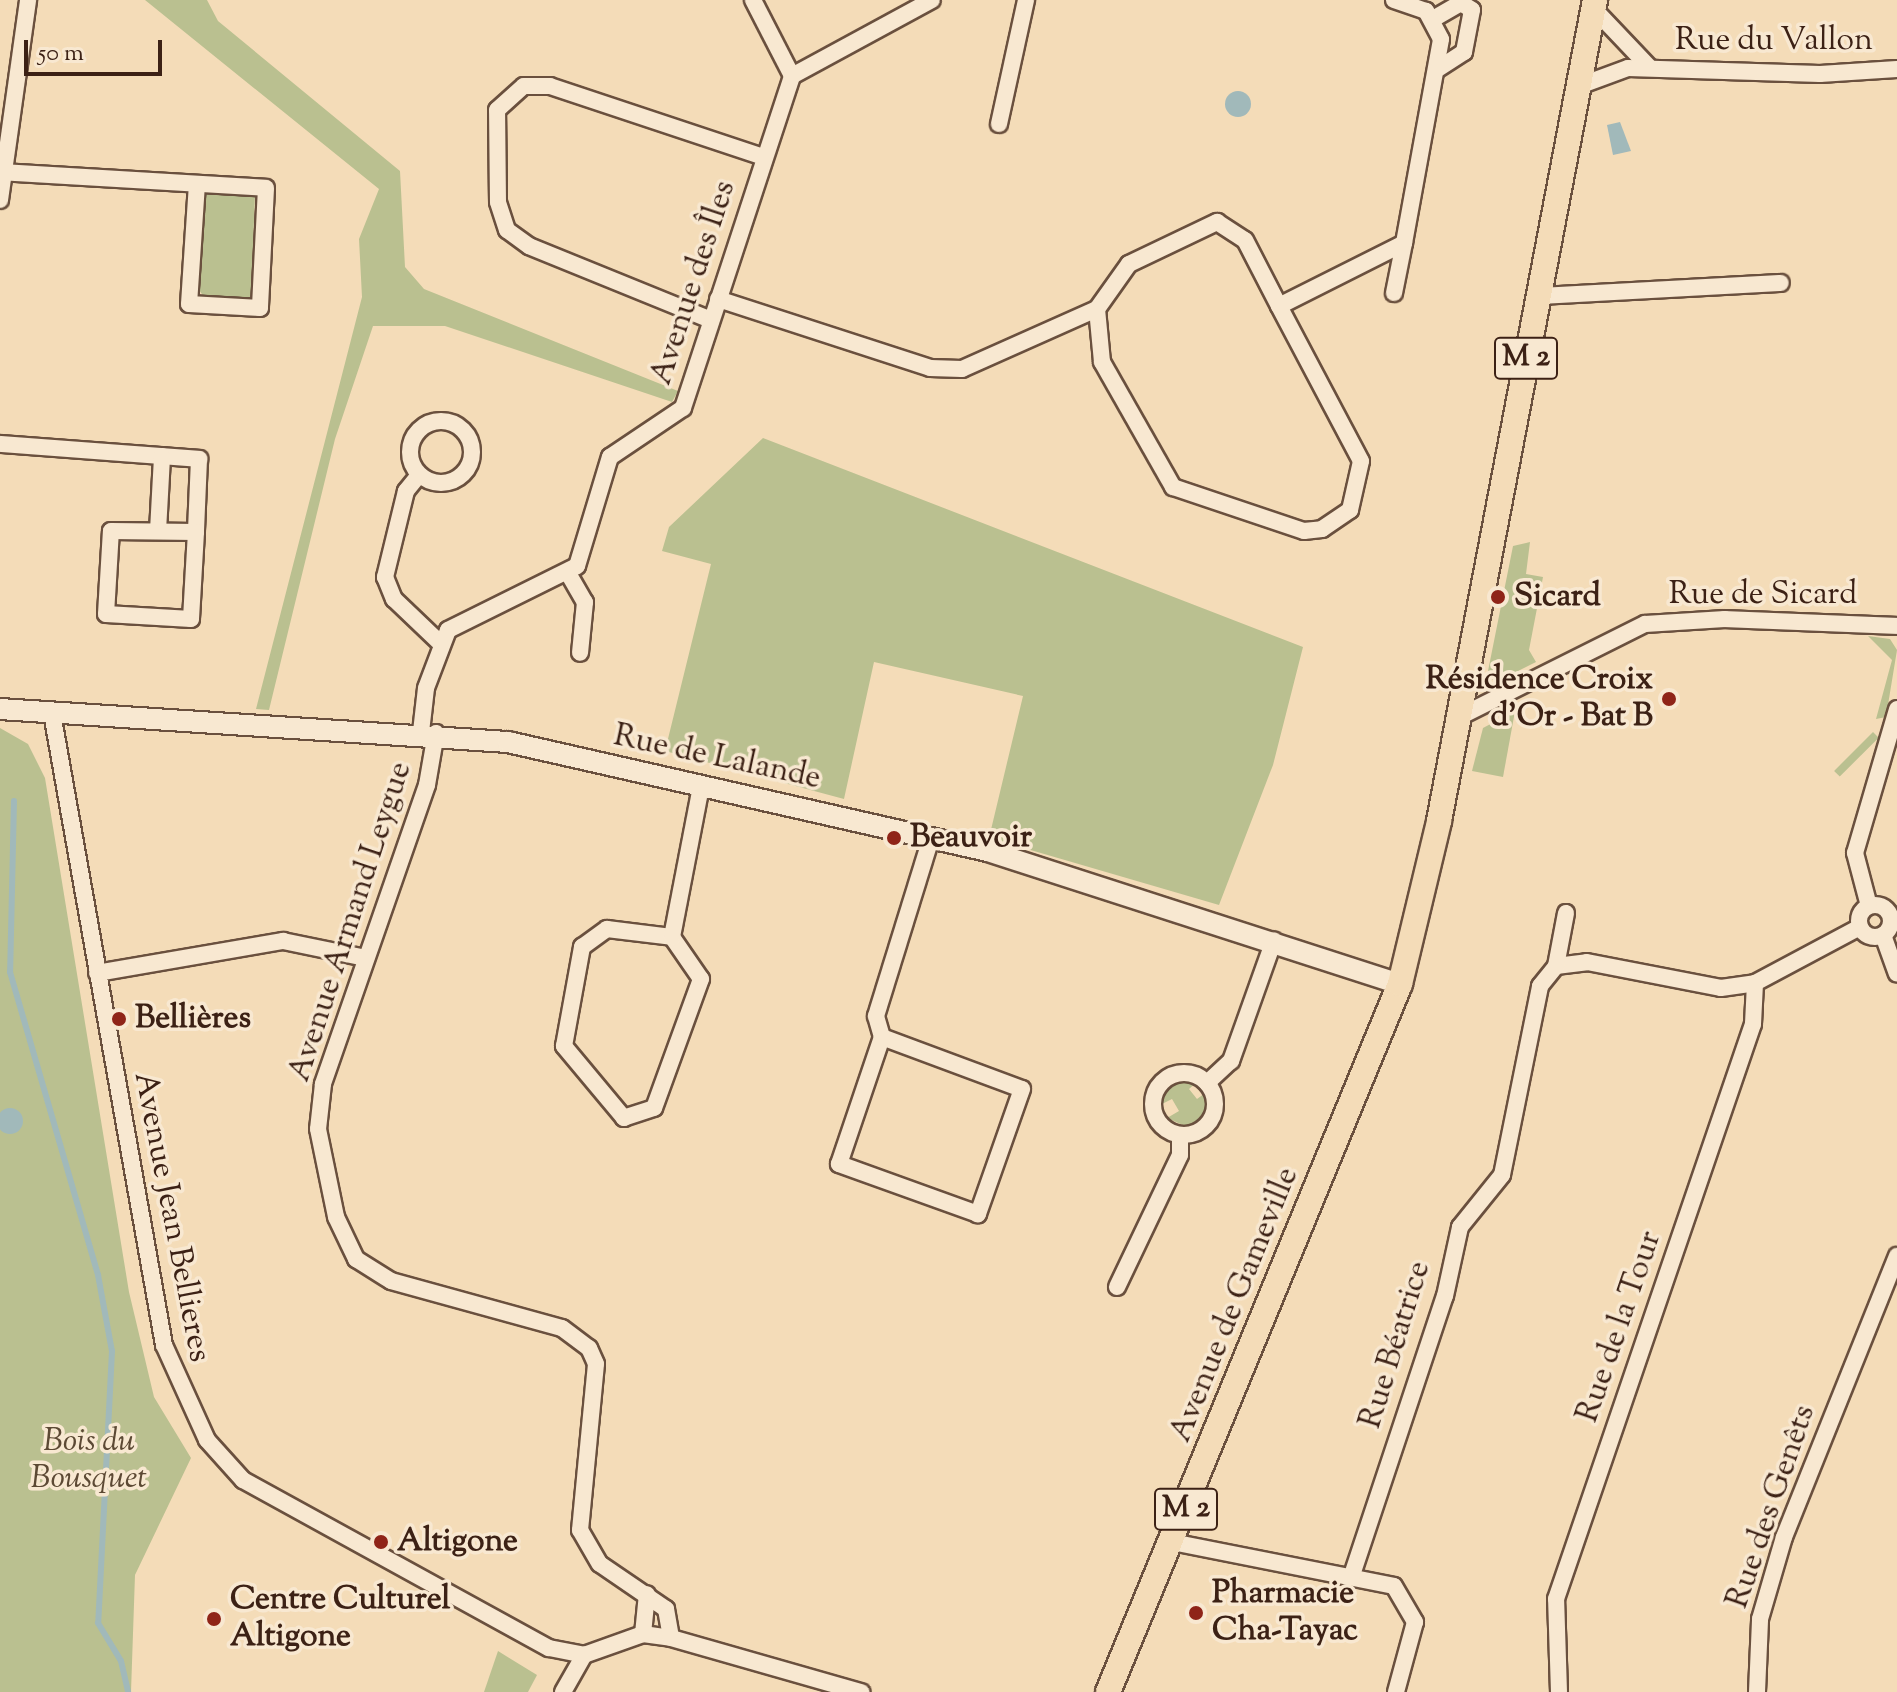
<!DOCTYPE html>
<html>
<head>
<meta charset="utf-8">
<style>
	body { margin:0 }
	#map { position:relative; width:1897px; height:1692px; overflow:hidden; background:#f4dcb8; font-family:"Sorts Mill Goudy",serif }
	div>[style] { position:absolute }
	.green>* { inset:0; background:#bac090; transform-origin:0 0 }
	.water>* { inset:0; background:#a1b9ba }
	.round { border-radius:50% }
	.stream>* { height:6px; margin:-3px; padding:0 3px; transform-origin:3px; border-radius:3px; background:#a1b9ba }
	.roads { filter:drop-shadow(2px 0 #6a503e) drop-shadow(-2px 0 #6a503e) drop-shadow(0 2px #6a503e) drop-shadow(0 -2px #6a503e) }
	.minor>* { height:16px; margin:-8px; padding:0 8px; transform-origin:8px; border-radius:8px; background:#f8e8d1 }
	.minor>.ring { margin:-8px; padding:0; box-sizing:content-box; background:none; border:16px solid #f8e8d1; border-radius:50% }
	.tertiary>* { height:20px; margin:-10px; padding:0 10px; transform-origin:10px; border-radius:10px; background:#f8e8d1 }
	.primary>* { height:24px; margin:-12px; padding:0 12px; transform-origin:12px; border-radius:12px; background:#f4dcb8 }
	.dots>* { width:22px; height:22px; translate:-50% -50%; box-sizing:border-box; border:4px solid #f8e8d1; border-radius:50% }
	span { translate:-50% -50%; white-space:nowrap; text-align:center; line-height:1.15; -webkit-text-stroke:7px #f8e8d1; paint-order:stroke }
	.shield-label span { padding:2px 6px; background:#f8e8d1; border:2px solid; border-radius:6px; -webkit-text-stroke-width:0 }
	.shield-label { font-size:30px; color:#3c2115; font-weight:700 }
	.street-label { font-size:32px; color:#3c2115 }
	.poi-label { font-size:32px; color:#3c2115; font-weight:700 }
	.left { translate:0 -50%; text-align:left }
	.right { translate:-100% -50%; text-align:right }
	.park-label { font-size:32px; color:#5c4934; font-style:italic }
	.scale { position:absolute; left:24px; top:40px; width:138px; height:36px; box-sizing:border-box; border:4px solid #3c2115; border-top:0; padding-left:10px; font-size:24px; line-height:28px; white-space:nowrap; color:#3c2115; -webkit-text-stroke:6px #f8e8d1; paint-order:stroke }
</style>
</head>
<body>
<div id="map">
	<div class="green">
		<i style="clip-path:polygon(145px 0,207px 0,218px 21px,400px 171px,405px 267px,424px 289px,678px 391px,672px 402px,445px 326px,373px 326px,335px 439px,269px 710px,256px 709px,362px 297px,359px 239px,379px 189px)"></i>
		<i style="clip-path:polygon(206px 193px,255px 195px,251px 300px,204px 297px,199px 290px)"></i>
		<i style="clip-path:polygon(763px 438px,1303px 647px,1273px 765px,1219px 905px,989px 838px,1023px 696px,874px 662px,844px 799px,665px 751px,711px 564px,662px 551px,669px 527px)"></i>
		<i style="clip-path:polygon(1530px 542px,1526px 574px,1543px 577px,1529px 650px,1536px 662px,1496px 682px,1487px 676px,1513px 546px)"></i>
		<i style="clip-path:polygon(1868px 636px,1890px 639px,1897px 650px,1886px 717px,1876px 719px,1892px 660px)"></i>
		<i style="clip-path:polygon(1515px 711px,1503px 777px,1472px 771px,1483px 728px)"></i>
		<i style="clip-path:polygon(0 728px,28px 744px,45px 778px,129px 1292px,154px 1397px,191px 1458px,135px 1575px,131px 1692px,0 1692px)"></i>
		<i style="left:1873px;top:732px;width:8px;height:55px;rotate:45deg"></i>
		<i style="clip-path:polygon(1182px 1075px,1199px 1080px,1189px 1089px,1197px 1099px,1208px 1091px,1211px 1103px,1201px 1121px,1185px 1126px,1167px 1118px,1179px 1111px,1172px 1099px,1160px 1105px,1166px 1084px)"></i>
		<i style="clip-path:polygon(498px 1651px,537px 1675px,528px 1692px,484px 1692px)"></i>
	</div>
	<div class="water">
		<i class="round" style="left:1225px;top:91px;width:26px;height:26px"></i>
		<i style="clip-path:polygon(1620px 122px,1631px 151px,1613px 155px,1607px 125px)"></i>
		<i class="round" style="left:-3px;top:1108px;width:26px;height:26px"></i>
	</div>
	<div class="stream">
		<i style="left:14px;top:801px;width:171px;rotate:91.3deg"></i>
		<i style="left:10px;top:972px;width:316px;rotate:73.8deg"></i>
		<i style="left:98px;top:1275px;width:77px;rotate:79.6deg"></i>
		<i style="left:112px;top:1351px;width:272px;rotate:92.9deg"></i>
		<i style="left:98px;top:1623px;width:44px;rotate:58.8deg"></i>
		<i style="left:121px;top:1661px;width:32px;rotate:77deg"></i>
	</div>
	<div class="roads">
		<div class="minor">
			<i style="left:753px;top:0;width:85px;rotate:62.8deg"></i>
			<i style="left:1594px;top:9px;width:80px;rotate:46.5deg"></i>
			<i style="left:1433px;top:19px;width:32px;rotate:-30deg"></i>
			<i style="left:1461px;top:3px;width:13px;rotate:32deg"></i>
			<i style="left:1472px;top:10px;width:43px;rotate:100.8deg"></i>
			<i style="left:1464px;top:52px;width:30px;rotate:147deg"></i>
			<i style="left:1579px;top:86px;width:52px;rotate:-20.2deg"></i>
			<i style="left:1628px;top:68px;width:192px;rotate:1.8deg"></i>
			<i style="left:1820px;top:74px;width:77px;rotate:-3.7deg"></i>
			<i style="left:999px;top:124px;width:127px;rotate:-77.7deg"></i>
			<i style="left:0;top:172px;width:266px;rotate:3.4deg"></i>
			<i style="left:266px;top:188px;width:120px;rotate:92.9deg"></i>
			<i style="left:260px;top:308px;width:71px;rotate:-176.8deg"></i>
			<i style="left:189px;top:304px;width:120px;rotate:-86.2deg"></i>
			<i style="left:0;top:200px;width:202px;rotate:-82deg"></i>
			<i style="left:1394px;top:293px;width:51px;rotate:-78.7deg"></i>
			<i style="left:1539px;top:296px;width:242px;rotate:-3.1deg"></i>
			<i style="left:718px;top:299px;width:223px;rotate:18deg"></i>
			<i style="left:930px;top:368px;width:32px;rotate:2deg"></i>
			<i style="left:962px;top:369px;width:148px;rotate:-24deg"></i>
			<i style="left:1097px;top:309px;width:55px;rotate:-54.6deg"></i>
			<i style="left:1129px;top:264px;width:98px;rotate:-25.5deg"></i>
			<i style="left:1217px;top:222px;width:33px;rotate:33deg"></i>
			<i style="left:1245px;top:240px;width:74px;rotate:62.7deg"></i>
			<i style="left:1097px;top:309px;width:53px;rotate:84.6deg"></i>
			<i style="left:1102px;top:362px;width:144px;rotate:60.4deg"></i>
			<i style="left:1173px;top:487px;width:138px;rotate:18.6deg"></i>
			<i style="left:1304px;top:531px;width:18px;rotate:-6deg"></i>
			<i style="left:1322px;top:529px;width:34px;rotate:-34deg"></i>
			<i style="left:1350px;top:510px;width:50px;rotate:-77.3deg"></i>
			<i style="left:1361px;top:461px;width:175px;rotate:-117.9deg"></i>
			<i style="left:1279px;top:306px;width:140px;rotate:-26.7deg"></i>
			<i style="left:1404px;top:243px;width:207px;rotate:-79.7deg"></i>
			<i style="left:1441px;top:39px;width:32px;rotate:-118deg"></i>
			<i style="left:1426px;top:11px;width:34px;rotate:-161deg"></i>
			<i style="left:711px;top:320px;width:196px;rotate:-157.9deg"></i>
			<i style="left:529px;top:246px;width:27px;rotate:-144deg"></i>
			<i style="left:507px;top:230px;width:29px;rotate:-108deg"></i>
			<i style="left:498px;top:202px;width:92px;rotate:-90.6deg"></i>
			<i style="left:497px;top:110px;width:36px;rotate:-42deg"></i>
			<i style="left:524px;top:86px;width:26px"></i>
			<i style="left:550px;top:86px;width:225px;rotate:18.4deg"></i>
			<i class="ring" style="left:410px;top:421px;width:46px;height:46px"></i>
			<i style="left:0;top:444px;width:200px;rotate:4.3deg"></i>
			<i style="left:199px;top:459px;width:73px;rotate:92.4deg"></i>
			<i style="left:196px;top:532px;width:87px;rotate:93.3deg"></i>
			<i style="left:191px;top:619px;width:85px;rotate:-176.6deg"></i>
			<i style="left:106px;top:614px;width:83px;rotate:-86.6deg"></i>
			<i style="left:111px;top:531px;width:85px;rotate:0.7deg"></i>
			<i style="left:419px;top:475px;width:21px;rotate:129deg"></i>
			<i style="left:406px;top:491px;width:89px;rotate:103.7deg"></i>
			<i style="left:385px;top:577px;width:24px;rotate:68deg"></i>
			<i style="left:394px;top:599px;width:62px;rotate:43.7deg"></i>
			<i style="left:158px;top:531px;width:75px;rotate:-86.9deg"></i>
			<i style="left:568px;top:573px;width:34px;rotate:60deg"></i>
			<i style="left:585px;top:602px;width:51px;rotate:95.6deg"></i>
			<i style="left:52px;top:713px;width:642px;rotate:79.95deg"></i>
			<i style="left:164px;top:1345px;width:104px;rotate:65.6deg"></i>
			<i style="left:207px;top:1440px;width:54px;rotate:48deg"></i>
			<i style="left:243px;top:1480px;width:349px;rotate:28.8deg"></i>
			<i style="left:549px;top:1648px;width:36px;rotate:11deg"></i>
			<i style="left:584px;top:1655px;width:63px;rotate:-19.6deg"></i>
			<i style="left:643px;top:1634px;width:28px;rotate:8deg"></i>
			<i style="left:671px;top:1638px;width:198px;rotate:15.9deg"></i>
			<i style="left:1459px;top:717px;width:208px;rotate:-26.6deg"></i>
			<i style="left:1645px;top:624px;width:80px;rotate:-3.6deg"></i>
			<i style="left:1725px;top:619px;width:172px;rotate:2.3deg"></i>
			<i style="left:421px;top:732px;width:44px;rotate:-83.5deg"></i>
			<i style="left:426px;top:688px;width:62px;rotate:-69.2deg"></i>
			<i style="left:448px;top:630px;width:144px;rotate:-26.4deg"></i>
			<i style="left:577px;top:566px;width:114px;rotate:-73.2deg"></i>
			<i style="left:610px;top:457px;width:88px;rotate:-33.9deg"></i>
			<i style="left:683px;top:408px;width:349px;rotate:-71.8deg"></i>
			<i style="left:792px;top:76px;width:159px;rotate:-28.5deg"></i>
			<i style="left:436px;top:733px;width:53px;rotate:99.8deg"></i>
			<i style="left:427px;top:785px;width:317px;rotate:109.2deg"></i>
			<i style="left:323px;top:1084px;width:45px;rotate:96.3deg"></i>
			<i style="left:318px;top:1129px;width:90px;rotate:78.4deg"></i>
			<i style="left:336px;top:1217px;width:47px;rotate:64.5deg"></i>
			<i style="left:356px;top:1259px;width:41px;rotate:32.2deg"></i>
			<i style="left:391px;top:1281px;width:177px;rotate:15.4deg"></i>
			<i style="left:562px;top:1328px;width:34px;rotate:37deg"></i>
			<i style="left:589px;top:1348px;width:17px;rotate:66deg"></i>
			<i style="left:596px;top:1364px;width:167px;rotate:95.5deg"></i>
			<i style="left:580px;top:1530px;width:39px;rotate:60deg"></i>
			<i style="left:600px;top:1564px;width:80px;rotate:34.3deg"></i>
			<i style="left:666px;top:1609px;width:29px;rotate:80deg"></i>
			<i class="ring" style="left:1859px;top:905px;width:16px;height:16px"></i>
			<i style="left:1869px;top:906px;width:55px;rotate:-104.8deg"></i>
			<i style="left:1855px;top:853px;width:150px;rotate:-73.7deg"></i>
			<i style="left:1883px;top:935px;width:41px;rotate:70.3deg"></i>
			<i style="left:672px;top:937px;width:51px;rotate:55.4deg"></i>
			<i style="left:701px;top:979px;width:137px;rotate:110deg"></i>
			<i style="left:654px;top:1108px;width:32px;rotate:162deg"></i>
			<i style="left:624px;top:1118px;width:94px;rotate:-129.8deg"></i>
			<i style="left:564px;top:1046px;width:101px;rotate:-79.7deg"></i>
			<i style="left:582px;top:947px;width:31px;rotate:-36deg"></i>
			<i style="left:607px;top:929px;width:65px;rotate:7deg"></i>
			<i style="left:672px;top:937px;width:154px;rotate:-79.1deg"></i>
			<i style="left:1556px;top:966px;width:31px;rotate:-7deg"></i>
			<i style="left:1587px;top:962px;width:136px;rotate:11deg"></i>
			<i style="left:1721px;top:988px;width:34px;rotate:-8deg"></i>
			<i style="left:1755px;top:983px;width:119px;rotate:-28.1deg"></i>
			<i style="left:97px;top:973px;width:189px;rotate:-9.8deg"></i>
			<i style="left:283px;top:941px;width:85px;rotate:11.6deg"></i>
			<i style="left:882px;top:1037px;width:149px;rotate:20.4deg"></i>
			<i style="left:1022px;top:1089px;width:133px;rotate:109.4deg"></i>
			<i style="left:978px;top:1214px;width:148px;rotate:-160.2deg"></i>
			<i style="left:839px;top:1164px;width:134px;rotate:-71.3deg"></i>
			<i style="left:882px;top:1037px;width:22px;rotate:-106deg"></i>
			<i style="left:876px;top:1016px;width:186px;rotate:-72.8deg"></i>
			<i class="ring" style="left:1153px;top:1073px;width:46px;height:46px"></i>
			<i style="left:1207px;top:1083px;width:33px;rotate:-43deg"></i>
			<i style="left:1231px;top:1061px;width:128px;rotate:-70.4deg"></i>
			<i style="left:1117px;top:1287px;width:146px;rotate:-64.5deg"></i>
			<i style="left:1180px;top:1155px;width:20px;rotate:-90deg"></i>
			<i style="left:1172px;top:1542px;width:226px;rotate:11.2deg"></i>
			<i style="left:1394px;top:1586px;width:42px;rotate:59.7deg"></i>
			<i style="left:1415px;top:1622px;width:73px;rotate:105.2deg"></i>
			<i style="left:1352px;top:1575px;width:294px;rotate:-71.6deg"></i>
			<i style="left:1445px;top:1296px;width:71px;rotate:-77.7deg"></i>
			<i style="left:1460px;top:1227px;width:67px;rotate:-51.1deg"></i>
			<i style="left:1502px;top:1175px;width:193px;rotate:-78.6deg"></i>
			<i style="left:1540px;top:986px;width:26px;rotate:-51deg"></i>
			<i style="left:1556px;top:966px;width:54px;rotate:-79.3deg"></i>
			<i style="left:643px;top:1634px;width:40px;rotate:-84.3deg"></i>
			<i style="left:563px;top:1692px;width:43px;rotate:-60.4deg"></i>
			<i style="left:1559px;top:1692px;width:93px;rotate:-91.8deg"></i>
			<i style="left:1556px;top:1599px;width:608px;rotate:-71.09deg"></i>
			<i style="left:1753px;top:1024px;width:41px;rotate:-87.2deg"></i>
			<i style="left:1757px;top:1692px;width:73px;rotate:-87.6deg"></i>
			<i style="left:1760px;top:1619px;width:85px;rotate:-73.7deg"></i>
			<i style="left:1784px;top:1537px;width:303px;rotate:-68.1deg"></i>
		</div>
		<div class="tertiary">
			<i style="left:0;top:709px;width:509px;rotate:3.72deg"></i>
			<i style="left:508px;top:742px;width:495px;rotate:12.8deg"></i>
			<i style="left:991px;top:852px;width:430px;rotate:17.9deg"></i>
		</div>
		<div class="primary">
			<i style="left:1108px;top:1692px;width:766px;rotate:-67.59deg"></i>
			<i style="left:1400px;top:984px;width:168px;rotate:-76.5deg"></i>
			<i style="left:1439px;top:821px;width:836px;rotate:-79.24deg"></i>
		</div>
	</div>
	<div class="dots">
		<i style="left:1498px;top:597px;background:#8f2418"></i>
		<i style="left:1669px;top:699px;background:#8f2418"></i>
		<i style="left:894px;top:838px;background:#8f2418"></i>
		<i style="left:119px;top:1019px;background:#8f2418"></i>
		<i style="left:381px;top:1542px;background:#8f2418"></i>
		<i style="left:1196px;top:1613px;background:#8f2418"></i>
		<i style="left:214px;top:1619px;background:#8f2418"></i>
	</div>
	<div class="shield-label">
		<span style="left:1526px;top:358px">M 2</span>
		<span style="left:1186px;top:1509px">M 2</span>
	</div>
	<div class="street-label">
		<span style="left:1774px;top:41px">Rue du Vallon</span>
		<span style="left:694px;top:283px;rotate:-72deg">Avenue des Îles</span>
		<span style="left:1763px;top:595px">Rue de Sicard</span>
		<span style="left:717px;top:758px;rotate:12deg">Rue de Lalande</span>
		<span style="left:351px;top:922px;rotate:-72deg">Avenue Armand Leygue</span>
		<span style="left:171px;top:1217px;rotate:79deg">Avenue Jean Bellieres</span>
		<span style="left:1235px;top:1305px;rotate:-68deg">Avenue de Gameville</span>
		<span style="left:1620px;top:1327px;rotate:-71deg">Rue de la Tour</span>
		<span style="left:1396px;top:1345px;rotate:-73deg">Rue Béatrice</span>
		<span style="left:1772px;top:1507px;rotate:-71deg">Rue des Genêts</span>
	</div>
	<div class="poi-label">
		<span class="left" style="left:1514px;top:597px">Sicard</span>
		<span class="right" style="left:1653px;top:699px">Résidence Croix<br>d'Or - Bat B</span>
		<span class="left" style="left:910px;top:838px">Beauvoir</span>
		<span class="left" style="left:135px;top:1019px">Bellières</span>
		<span class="left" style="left:397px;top:1542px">Altigone</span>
		<span class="left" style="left:1212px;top:1613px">Pharmacie<br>Cha-Tayac</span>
		<span class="left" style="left:230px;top:1619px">Centre Culturel<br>Altigone</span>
	</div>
	<div class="park-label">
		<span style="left:89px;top:1461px">Bois du<br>Bousquet</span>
	</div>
	<div class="scale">50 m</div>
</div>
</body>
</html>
